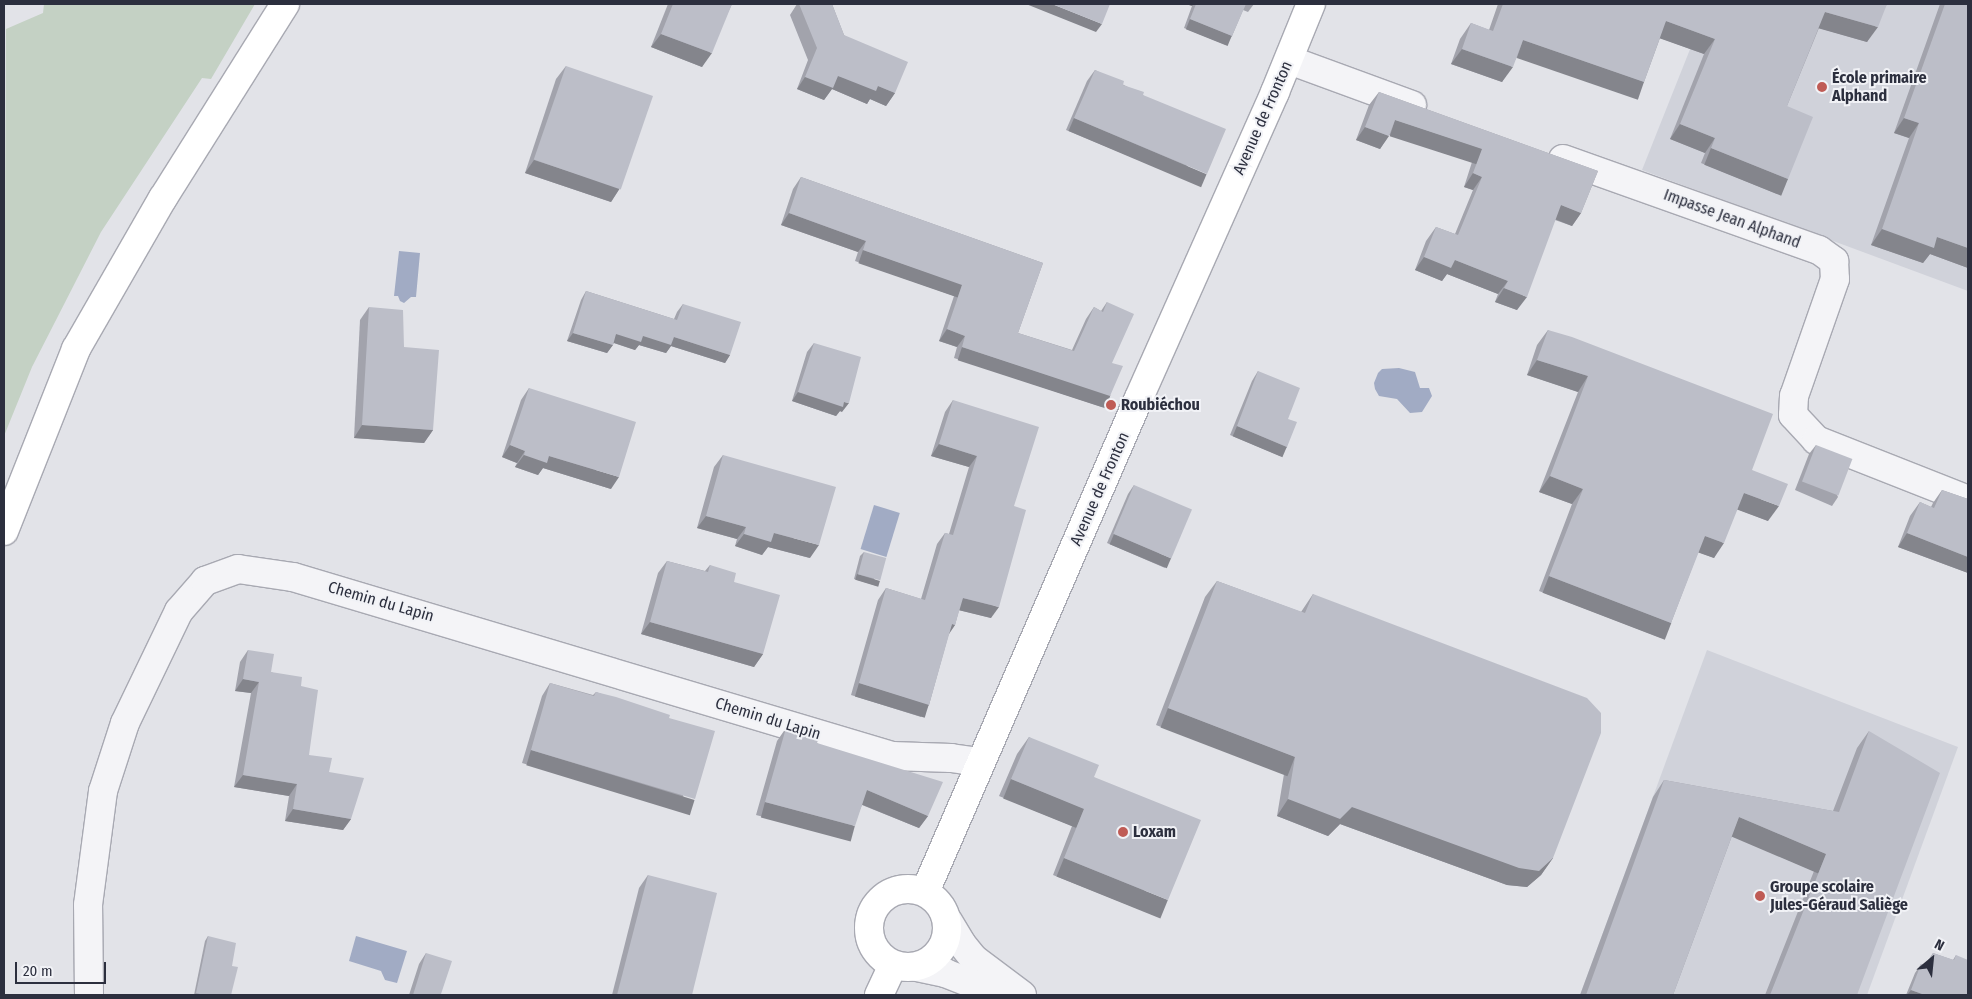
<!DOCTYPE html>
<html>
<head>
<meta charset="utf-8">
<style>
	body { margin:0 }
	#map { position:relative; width:1972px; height:999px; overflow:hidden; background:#e2e3e8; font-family:"Fira Sans Condensed",sans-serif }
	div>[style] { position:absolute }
	.built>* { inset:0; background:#d0d2da }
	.green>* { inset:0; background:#c4d1c4 }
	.water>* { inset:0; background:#a1abc4; transform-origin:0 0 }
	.roads { filter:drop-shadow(1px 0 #a8a9b2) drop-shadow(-1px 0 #a8a9b2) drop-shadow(0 1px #a8a9b2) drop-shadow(0 -1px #a8a9b2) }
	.street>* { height:28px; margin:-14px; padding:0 14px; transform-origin:14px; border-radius:14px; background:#f4f4f7 }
	.secondary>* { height:28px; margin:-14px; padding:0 14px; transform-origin:14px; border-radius:14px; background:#fff }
	.secondary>.ring { margin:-14px; padding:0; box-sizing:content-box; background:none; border:28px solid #fff; border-radius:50% }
	.highway>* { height:28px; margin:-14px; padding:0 14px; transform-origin:14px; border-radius:14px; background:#fff }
	.wall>* { inset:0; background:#a2a3ac }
	.shaded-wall>* { inset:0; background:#84858c; transform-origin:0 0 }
	.building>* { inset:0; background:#bcbec8; transform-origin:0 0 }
	.dots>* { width:14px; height:14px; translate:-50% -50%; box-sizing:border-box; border:2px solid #f1f2f6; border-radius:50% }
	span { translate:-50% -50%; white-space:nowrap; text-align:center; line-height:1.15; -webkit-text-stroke:4px #f1f2f6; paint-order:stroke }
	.poi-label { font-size:16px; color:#2c2f3e; font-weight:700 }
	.left { translate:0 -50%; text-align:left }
	.street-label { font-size:16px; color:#2c2f3e }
	.frame { position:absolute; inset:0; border:5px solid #2c2f3e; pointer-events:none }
	.north { position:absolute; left:1907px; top:934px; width:50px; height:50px; -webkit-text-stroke:4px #f1f2f6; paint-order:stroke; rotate:28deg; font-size:14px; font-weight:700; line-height:20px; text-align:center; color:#2c2f3e }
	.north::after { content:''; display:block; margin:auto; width:18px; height:22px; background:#2c2f3e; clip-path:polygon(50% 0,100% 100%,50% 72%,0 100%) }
	.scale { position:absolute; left:15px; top:962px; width:91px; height:22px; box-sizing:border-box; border:2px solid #2c2f3e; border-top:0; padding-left:6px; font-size:15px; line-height:18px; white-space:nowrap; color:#2c2f3e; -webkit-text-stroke:4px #f1f2f6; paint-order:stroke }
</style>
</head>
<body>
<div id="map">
	<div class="built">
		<i style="clip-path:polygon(1708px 4px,1968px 4px,1968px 291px,1642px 170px)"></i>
		<i style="clip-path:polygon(1707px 650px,1958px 747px,1867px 995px,1580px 995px)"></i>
	</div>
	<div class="green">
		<i style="clip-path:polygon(44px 4px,255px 4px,211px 79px,202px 78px,101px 232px,32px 367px,4px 436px,6px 29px,43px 13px)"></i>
	</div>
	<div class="water">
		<i style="clip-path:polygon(399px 251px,420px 253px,416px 297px,411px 297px,404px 303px,400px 301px,398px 296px,394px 296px)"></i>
		<i style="clip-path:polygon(1399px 368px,1415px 372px,1420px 388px,1429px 388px,1432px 396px,1422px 412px,1410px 413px,1397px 399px,1379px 396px,1375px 389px,1374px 383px,1378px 373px,1382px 369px)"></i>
		<i style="left:874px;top:505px;width:27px;height:46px;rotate:17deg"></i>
		<i style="clip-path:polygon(356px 936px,407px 951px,397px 983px,385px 980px,381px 971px,349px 961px)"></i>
	</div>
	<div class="roads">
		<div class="street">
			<i style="left:1289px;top:60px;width:131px;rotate:20.1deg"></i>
			<i style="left:1563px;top:159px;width:272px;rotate:19.6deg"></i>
			<i style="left:1819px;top:250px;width:19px;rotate:36deg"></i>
			<i style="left:1834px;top:261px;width:18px;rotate:87deg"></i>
			<i style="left:1835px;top:279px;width:124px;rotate:109.3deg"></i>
			<i style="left:1794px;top:396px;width:19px;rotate:93deg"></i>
			<i style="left:1793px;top:415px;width:34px;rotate:47deg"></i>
			<i style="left:1816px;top:440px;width:163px;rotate:21.5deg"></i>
			<i style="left:948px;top:921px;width:26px;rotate:59deg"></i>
			<i style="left:961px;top:943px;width:21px;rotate:51deg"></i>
			<i style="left:974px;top:959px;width:60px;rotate:36.9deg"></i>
			<i style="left:917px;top:967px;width:29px;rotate:12deg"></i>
			<i style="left:945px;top:973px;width:60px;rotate:21.4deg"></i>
			<i style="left:89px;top:995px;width:90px;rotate:-90.6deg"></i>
			<i style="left:88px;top:905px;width:115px;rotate:-82.5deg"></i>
			<i style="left:103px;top:791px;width:71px;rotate:-72.1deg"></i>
			<i style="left:125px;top:723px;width:124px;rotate:-64.3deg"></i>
			<i style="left:179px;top:611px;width:40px;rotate:-49deg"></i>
			<i style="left:205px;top:581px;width:35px;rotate:-20deg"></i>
			<i style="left:238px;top:569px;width:56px;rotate:8.3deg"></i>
			<i style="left:293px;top:577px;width:625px;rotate:16.64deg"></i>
			<i style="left:892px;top:756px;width:59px;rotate:1.9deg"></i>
			<i style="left:951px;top:758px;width:29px;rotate:8deg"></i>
		</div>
		<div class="secondary">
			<i class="ring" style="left:869px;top:889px;width:50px;height:50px"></i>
			<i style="left:925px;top:892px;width:536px;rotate:-66.59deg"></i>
			<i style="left:1138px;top:400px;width:337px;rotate:-66deg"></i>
			<i style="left:1275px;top:92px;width:95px;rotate:-67.8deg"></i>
			<i style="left:879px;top:995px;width:33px;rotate:-65deg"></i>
		</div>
		<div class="highway">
			<i style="left:4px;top:531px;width:196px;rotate:-68.4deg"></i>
			<i style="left:76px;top:349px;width:174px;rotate:-60.1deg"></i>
			<i style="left:163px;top:198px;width:229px;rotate:-57.8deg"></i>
		</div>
	</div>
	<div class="wall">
		<i style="clip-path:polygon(668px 4px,732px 4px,702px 67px,651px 47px)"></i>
		<i style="clip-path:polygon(797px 4px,832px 4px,844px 35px,895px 93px,886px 106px,870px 99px,867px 104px,832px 89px,824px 100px,797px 89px,808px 60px,790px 15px)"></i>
		<i style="clip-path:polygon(1186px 4px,1254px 4px,1248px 12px,1243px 10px,1232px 36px,1226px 45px,1184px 28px,1192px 6px)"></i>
		<i style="clip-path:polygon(1498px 4px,1887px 4px,1867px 42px,1819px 28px,1787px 106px,1788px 179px,1777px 194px,1701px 163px,1705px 153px,1670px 139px,1704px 54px,1660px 38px,1644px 82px,1633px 97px,1517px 57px,1502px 82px,1451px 64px,1460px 39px,1471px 23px,1489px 30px)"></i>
		<i style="clip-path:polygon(1940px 4px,1968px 4px,1968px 268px,1930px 254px,1923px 263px,1871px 245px,1909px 138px,1894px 133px)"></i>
		<i style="clip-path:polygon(566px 66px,620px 188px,611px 202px,525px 173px,556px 79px)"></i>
		<i style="clip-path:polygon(1095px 70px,1143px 95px,1199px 185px,1066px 130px,1087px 81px)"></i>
		<i style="clip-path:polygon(1379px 92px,1598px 171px,1581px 213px,1572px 226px,1555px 220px,1517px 310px,1495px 302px,1498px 294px,1447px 274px,1442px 281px,1415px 270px,1426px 241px,1436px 227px,1455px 234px,1473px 190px,1464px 187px,1472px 162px,1389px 135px,1380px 149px,1356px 140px,1369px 105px)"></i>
		<i style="clip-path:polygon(801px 177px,1043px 263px,1018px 333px,1072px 350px,1086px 319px,1094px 307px,1101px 311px,1107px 302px,1112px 363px,1110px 396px,1102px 407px,954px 358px,957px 347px,939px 341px,954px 296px,855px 261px,858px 252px,781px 225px,793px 189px)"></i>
		<i style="clip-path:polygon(586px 291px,674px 319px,677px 312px,683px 304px,730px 355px,725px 363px,671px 346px,666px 353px,639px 345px,635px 350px,614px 343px,607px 353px,567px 341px,581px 300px)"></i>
		<i style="clip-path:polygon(369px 307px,404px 347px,433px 430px,424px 443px,354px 438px,360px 320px)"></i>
		<i style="clip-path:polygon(1548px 330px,1752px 470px,1768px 521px,1737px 509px,1714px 558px,1698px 552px,1671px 623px,1661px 638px,1539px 591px,1572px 504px,1539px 492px,1578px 392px,1527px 375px,1537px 345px)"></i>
		<i style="clip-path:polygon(814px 343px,842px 412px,840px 411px,836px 416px,792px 401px,807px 352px)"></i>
		<i style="clip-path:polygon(1258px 371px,1288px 419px,1287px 447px,1280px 456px,1230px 435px,1252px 381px)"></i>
		<i style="clip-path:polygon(529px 388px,611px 489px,543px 468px,538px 475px,515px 467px,517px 463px,502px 457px,521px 400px)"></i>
		<i style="clip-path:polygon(953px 400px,1014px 506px,991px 618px,959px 610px,955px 625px,949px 633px,929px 705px,921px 717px,851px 695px,878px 600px,886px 588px,921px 599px,937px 544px,945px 533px,949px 534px,969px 467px,931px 456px,945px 412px)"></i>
		<i style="clip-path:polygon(1816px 445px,1838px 497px,1832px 506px,1795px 490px,1809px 454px)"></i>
		<i style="clip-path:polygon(723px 455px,810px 558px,768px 547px,762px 555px,735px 546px,737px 539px,697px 528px,714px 467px)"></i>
		<i style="clip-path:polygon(1134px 485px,1165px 568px,1107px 543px,1128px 494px)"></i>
		<i style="clip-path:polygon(1942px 490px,1968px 499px,1968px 573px,1898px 547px,1910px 516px,1920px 502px,1931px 507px,1933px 503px)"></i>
		<i style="clip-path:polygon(864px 552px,877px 586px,854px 579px,860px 556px)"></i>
		<i style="clip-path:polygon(667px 561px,705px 571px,710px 565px,734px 582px,763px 654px,754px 667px,641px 634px,658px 573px)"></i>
		<i style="clip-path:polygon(1217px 581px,1301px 612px,1313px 594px,1553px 858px,1541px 875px,1527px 887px,1507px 885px,1340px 824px,1328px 836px,1277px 816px,1284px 774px,1156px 725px,1205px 597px)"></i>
		<i style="clip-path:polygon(248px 650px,271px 672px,301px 686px,309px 755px,329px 772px,351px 819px,343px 830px,285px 821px,289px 796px,234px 787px,251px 693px,235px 691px,240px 662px)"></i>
		<i style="clip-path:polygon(550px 683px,593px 695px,596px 692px,669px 718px,686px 811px,522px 763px,542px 696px)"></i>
		<i style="clip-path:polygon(786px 728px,817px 743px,928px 816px,919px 828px,862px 805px,847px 839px,756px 815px,777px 741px)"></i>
		<i style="clip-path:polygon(1869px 731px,1857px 995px,1765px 995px,1814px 871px,1732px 836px,1673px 995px,1580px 995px,1653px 797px,1664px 780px,1833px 811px,1857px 748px)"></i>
		<i style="clip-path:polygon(1029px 737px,1094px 777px,1156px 916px,1053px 875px,1072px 826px,999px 796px,1017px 754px)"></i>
		<i style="clip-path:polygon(648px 875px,692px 995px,612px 995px,639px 888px)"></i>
		<i style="clip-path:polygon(208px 936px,232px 966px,231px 995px,194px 995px,205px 941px)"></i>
		<i style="clip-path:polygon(426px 953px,441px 994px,446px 995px,409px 995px,419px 964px)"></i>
		<i style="clip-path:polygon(1933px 953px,1953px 960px,1956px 955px,1968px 995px,1906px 995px,1915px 973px,1921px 964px,1926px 966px,1927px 962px)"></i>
	</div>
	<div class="shaded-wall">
		<i style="clip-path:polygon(1026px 4px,1052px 4px,1102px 24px,1096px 32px)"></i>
		<i style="clip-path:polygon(1186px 4px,1194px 4px,1192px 6px)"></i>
		<i style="clip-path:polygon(1825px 12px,1878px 27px,1867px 42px,1814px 27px)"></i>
		<i style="left:1190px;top:19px;width:45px;height:11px;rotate:22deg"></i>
		<i style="clip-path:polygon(1666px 21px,1715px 39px,1704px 54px,1656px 37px)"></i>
		<i style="clip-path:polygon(661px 34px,712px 53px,702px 67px,651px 47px)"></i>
		<i style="left:1523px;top:40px;width:128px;height:19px;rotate:19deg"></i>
		<i style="clip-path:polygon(1462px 49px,1513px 67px,1502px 82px,1451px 64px)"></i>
		<i style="clip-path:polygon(838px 76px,878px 86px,895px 93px,886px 106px,870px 99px,867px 104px,832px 89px,824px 100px,797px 89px,805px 77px)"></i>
		<i style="left:1074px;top:118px;width:144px;height:14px;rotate:23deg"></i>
		<i style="clip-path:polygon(1904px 118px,1919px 123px,1909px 138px,1894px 133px)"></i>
		<i style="left:1395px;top:120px;width:92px;height:17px;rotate:18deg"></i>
		<i style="clip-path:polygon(1680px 124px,1715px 138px,1705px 153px,1670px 139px)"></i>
		<i style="clip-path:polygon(1365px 127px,1389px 136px,1380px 149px,1356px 140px)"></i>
		<i style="left:1711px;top:148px;width:83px;height:18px;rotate:22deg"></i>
		<i style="clip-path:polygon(534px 160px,620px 188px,611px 202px,525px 173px)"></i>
		<i style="clip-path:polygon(1473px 173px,1482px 177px,1473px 190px,1464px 187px)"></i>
		<i style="clip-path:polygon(1561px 205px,1581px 213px,1572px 226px,1552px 218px)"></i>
		<i style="clip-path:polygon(789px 213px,866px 241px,858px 252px,781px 225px)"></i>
		<i style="clip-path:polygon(1882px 229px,1937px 237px,1968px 248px,1968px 268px,1930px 254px,1923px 263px,1871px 245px)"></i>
		<i style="left:863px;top:250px;width:105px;height:14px;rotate:19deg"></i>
		<i style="clip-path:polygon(1424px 257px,1455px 260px,1508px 281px,1498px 294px,1447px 274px,1442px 281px,1415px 270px)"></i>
		<i style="clip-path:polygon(1504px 288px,1527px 297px,1517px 310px,1495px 302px)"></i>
		<i style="clip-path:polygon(947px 329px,965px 336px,957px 347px,939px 341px)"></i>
		<i style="clip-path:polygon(573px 333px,613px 345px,607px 353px,567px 341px)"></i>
		<i style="clip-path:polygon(616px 334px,674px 337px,730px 355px,725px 363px,671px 346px,666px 353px,639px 345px,635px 350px,611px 342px)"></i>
		<i style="left:962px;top:347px;width:156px;height:14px;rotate:18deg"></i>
		<i style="clip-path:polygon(1537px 360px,1588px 376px,1578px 392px,1527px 375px)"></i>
		<i style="clip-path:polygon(798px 392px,849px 403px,842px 412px,840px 411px,836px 416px,792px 401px)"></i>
		<i style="clip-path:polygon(362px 425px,433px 430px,424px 443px,354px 438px)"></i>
		<i style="left:1237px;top:426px;width:54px;height:11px;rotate:23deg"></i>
		<i style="clip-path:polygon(939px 444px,977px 456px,969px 467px,931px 456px)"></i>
		<i style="clip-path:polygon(510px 445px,525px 451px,517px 463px,502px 457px)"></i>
		<i style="clip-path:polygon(524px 455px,549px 456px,619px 477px,611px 489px,543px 468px,538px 475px,515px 467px)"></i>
		<i style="clip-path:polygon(1550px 476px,1583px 489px,1572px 504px,1539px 492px)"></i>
		<i style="clip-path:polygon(1744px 493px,1779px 506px,1768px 521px,1733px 508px)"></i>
		<i style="clip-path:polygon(706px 516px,746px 527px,737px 539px,697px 528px)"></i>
		<i style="clip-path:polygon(774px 533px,819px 545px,810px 558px,768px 547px,762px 555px,735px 546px,744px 534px)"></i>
		<i style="clip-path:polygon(1907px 533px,1968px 557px,1968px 573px,1898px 547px)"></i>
		<i style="left:1114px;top:534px;width:62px;height:11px;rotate:23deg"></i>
		<i style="clip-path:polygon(1705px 536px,1724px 543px,1714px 558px,1694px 551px)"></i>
		<i style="left:857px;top:574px;width:24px;height:6px;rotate:17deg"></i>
		<i style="left:1549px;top:576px;width:131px;height:18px;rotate:21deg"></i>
		<i style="clip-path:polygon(963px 598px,999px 607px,991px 618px,954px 609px)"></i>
		<i style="clip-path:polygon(650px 622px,763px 654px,754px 667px,641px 634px)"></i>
		<i style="clip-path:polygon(952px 624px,955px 625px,947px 637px)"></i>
		<i style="clip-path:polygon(243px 679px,259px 682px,251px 693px,235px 691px)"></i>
		<i style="left:859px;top:683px;width:73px;height:14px;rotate:17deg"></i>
		<i style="left:1168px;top:708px;width:136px;height:21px;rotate:21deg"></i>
		<i style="left:531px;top:750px;width:171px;height:16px;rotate:17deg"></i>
		<i style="clip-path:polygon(243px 775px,297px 784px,289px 796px,234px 787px)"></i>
		<i style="left:1011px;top:779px;width:79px;height:21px;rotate:22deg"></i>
		<i style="clip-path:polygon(867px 790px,928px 816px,919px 828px,858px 803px)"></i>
		<i style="clip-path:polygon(1288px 799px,1352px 807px,1553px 858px,1541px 875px,1527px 887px,1507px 885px,1340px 824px,1328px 836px,1277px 816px)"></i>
		<i style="left:765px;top:802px;width:93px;height:16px;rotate:15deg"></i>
		<i style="clip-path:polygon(293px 809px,351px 819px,343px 830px,285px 821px)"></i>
		<i style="left:1739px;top:817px;width:95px;height:21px;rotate:23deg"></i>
		<i style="left:1064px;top:858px;width:112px;height:20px;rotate:22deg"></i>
		<i style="clip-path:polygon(1911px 990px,1925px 995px,1907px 995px)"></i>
	</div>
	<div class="building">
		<i style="clip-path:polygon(673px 4px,732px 4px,712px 53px,661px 34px)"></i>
		<i style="clip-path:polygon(799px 4px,832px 4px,844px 35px,908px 62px,895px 93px,878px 86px,876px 91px,838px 76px,833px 88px,805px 77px,817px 48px)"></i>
		<i style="clip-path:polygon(1052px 4px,1110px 4px,1102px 24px)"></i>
		<i style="clip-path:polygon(1196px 4px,1246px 4px,1232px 36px,1190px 19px)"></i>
		<i style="clip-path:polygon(1503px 4px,1887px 4px,1878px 27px,1825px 12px,1787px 106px,1813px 117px,1788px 179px,1711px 148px,1715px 138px,1680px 124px,1715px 39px,1666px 21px,1644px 82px,1523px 40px,1513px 67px,1462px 49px,1471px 23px,1493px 31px)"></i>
		<i style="clip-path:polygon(1945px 4px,1968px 4px,1968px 248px,1937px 237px,1934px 248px,1882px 229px,1919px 123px,1904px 118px)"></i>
		<i style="left:566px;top:66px;width:92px;height:99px;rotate:19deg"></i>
		<i style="clip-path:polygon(1095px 70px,1124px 81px,1123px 85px,1144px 92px,1143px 95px,1226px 129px,1207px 174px,1074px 118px)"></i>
		<i style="clip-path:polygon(1379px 92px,1598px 171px,1581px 213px,1561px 205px,1527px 297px,1504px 288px,1508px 281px,1455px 260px,1451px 268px,1424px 257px,1436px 227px,1458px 235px,1482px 177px,1473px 173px,1482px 149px,1395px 120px,1389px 136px,1365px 127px)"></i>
		<i style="clip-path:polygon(801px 177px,1043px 263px,1018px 333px,1074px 351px,1094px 307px,1103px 312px,1107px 302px,1134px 314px,1112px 363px,1123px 366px,1110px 396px,962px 347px,965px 336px,947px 329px,962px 285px,863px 250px,866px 241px,789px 213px)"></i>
		<i style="clip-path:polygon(586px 291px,677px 320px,683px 304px,741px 322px,730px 355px,674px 337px,671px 345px,643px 336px,641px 342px,616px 334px,613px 345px,573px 333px)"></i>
		<i style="clip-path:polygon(369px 307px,403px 310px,404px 347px,439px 350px,433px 430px,362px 425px)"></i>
		<i style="clip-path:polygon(1548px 330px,1572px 337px,1773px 414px,1752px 470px,1788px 484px,1779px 506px,1744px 493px,1724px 543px,1705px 536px,1671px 623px,1549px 576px,1583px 489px,1550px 476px,1588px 376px,1537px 360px)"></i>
		<i style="clip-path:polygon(814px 343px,861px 357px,849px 403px,844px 402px,843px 407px,798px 392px)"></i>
		<i style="clip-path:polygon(1258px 371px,1300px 388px,1288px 419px,1297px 422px,1287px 447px,1237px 426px)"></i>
		<i style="clip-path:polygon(529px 388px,636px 422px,619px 477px,549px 456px,547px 463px,524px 455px,525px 451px,510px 445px)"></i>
		<i style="clip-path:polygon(953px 400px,1039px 427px,1014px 506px,1026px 510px,999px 607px,963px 598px,955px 625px,952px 624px,929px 705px,859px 683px,886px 588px,925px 600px,945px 533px,953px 535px,977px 456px,939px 444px)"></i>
		<i style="left:1816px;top:445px;width:39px;height:39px;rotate:21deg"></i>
		<i style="clip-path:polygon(723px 455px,836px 487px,819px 545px,774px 533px,771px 542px,744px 534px,746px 527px,706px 516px)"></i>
		<i style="left:1134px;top:485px;width:63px;height:53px;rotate:23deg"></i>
		<i style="clip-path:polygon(1942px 490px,1968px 499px,1968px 557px,1907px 533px,1920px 502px,1934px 508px)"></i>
		<i style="left:864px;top:552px;width:23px;height:23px;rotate:15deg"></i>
		<i style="clip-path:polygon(667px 561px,708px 572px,710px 565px,736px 573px,734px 582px,780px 595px,763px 654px,650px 622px)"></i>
		<i style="clip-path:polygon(1217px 581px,1305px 613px,1313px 594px,1587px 698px,1601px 713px,1601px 733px,1553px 858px,1539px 871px,1519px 868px,1352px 807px,1340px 819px,1288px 799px,1295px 757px,1168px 708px)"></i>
		<i style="clip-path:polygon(248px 650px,274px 654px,271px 672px,302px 677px,301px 686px,318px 690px,309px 755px,332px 758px,329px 772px,364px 778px,351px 819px,293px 809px,297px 784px,243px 775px,259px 682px,243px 679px)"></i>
		<i style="clip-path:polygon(550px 683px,594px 696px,596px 692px,616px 697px,670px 715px,669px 718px,715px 731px,695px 799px,531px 750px)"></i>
		<i style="clip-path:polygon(786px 728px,819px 738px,817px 743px,943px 782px,928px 816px,867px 790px,855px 826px,765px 802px)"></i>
		<i style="clip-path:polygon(1869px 731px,1940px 773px,1857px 995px,1770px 995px,1826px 854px,1739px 817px,1673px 995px,1586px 995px,1664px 780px,1839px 812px)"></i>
		<i style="clip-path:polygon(1029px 737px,1099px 765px,1094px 777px,1201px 820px,1168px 900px,1064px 858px,1084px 809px,1011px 779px)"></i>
		<i style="clip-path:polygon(648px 875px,717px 893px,692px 995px,617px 995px)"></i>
		<i style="clip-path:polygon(208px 936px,236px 943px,232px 966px,238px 967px,231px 995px,204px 995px,196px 993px)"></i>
		<i style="clip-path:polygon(426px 953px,452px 961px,441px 994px,446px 995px,413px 995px)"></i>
		<i style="clip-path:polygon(1933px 953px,1954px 960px,1956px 955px,1968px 960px,1968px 995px,1925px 995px,1911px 990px,1921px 964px,1928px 967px)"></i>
	</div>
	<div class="dots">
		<i style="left:1822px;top:87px;background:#bf5b55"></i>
		<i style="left:1111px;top:405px;background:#bf5b55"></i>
		<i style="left:1123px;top:832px;background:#bf5b55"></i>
		<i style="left:1760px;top:896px;background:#bf5b55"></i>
	</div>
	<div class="poi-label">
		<span class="left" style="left:1832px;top:87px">École primaire<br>Alphand</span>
		<span class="left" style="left:1121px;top:405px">Roubiéchou</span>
		<span class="left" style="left:1133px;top:832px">Loxam</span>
		<span class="left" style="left:1770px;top:896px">Groupe scolaire<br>Jules-Géraud Saliège</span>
	</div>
	<div class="street-label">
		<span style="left:1263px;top:118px;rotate:-66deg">Avenue de Fronton</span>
		<span style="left:1732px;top:219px;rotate:20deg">Impasse Jean Alphand</span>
		<span style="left:1100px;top:489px;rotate:-66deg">Avenue de Fronton</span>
		<span style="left:381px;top:602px;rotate:16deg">Chemin du Lapin</span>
		<span style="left:768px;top:719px;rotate:17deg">Chemin du Lapin</span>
	</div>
	<div class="frame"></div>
	<div class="north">N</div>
	<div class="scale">20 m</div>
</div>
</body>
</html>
